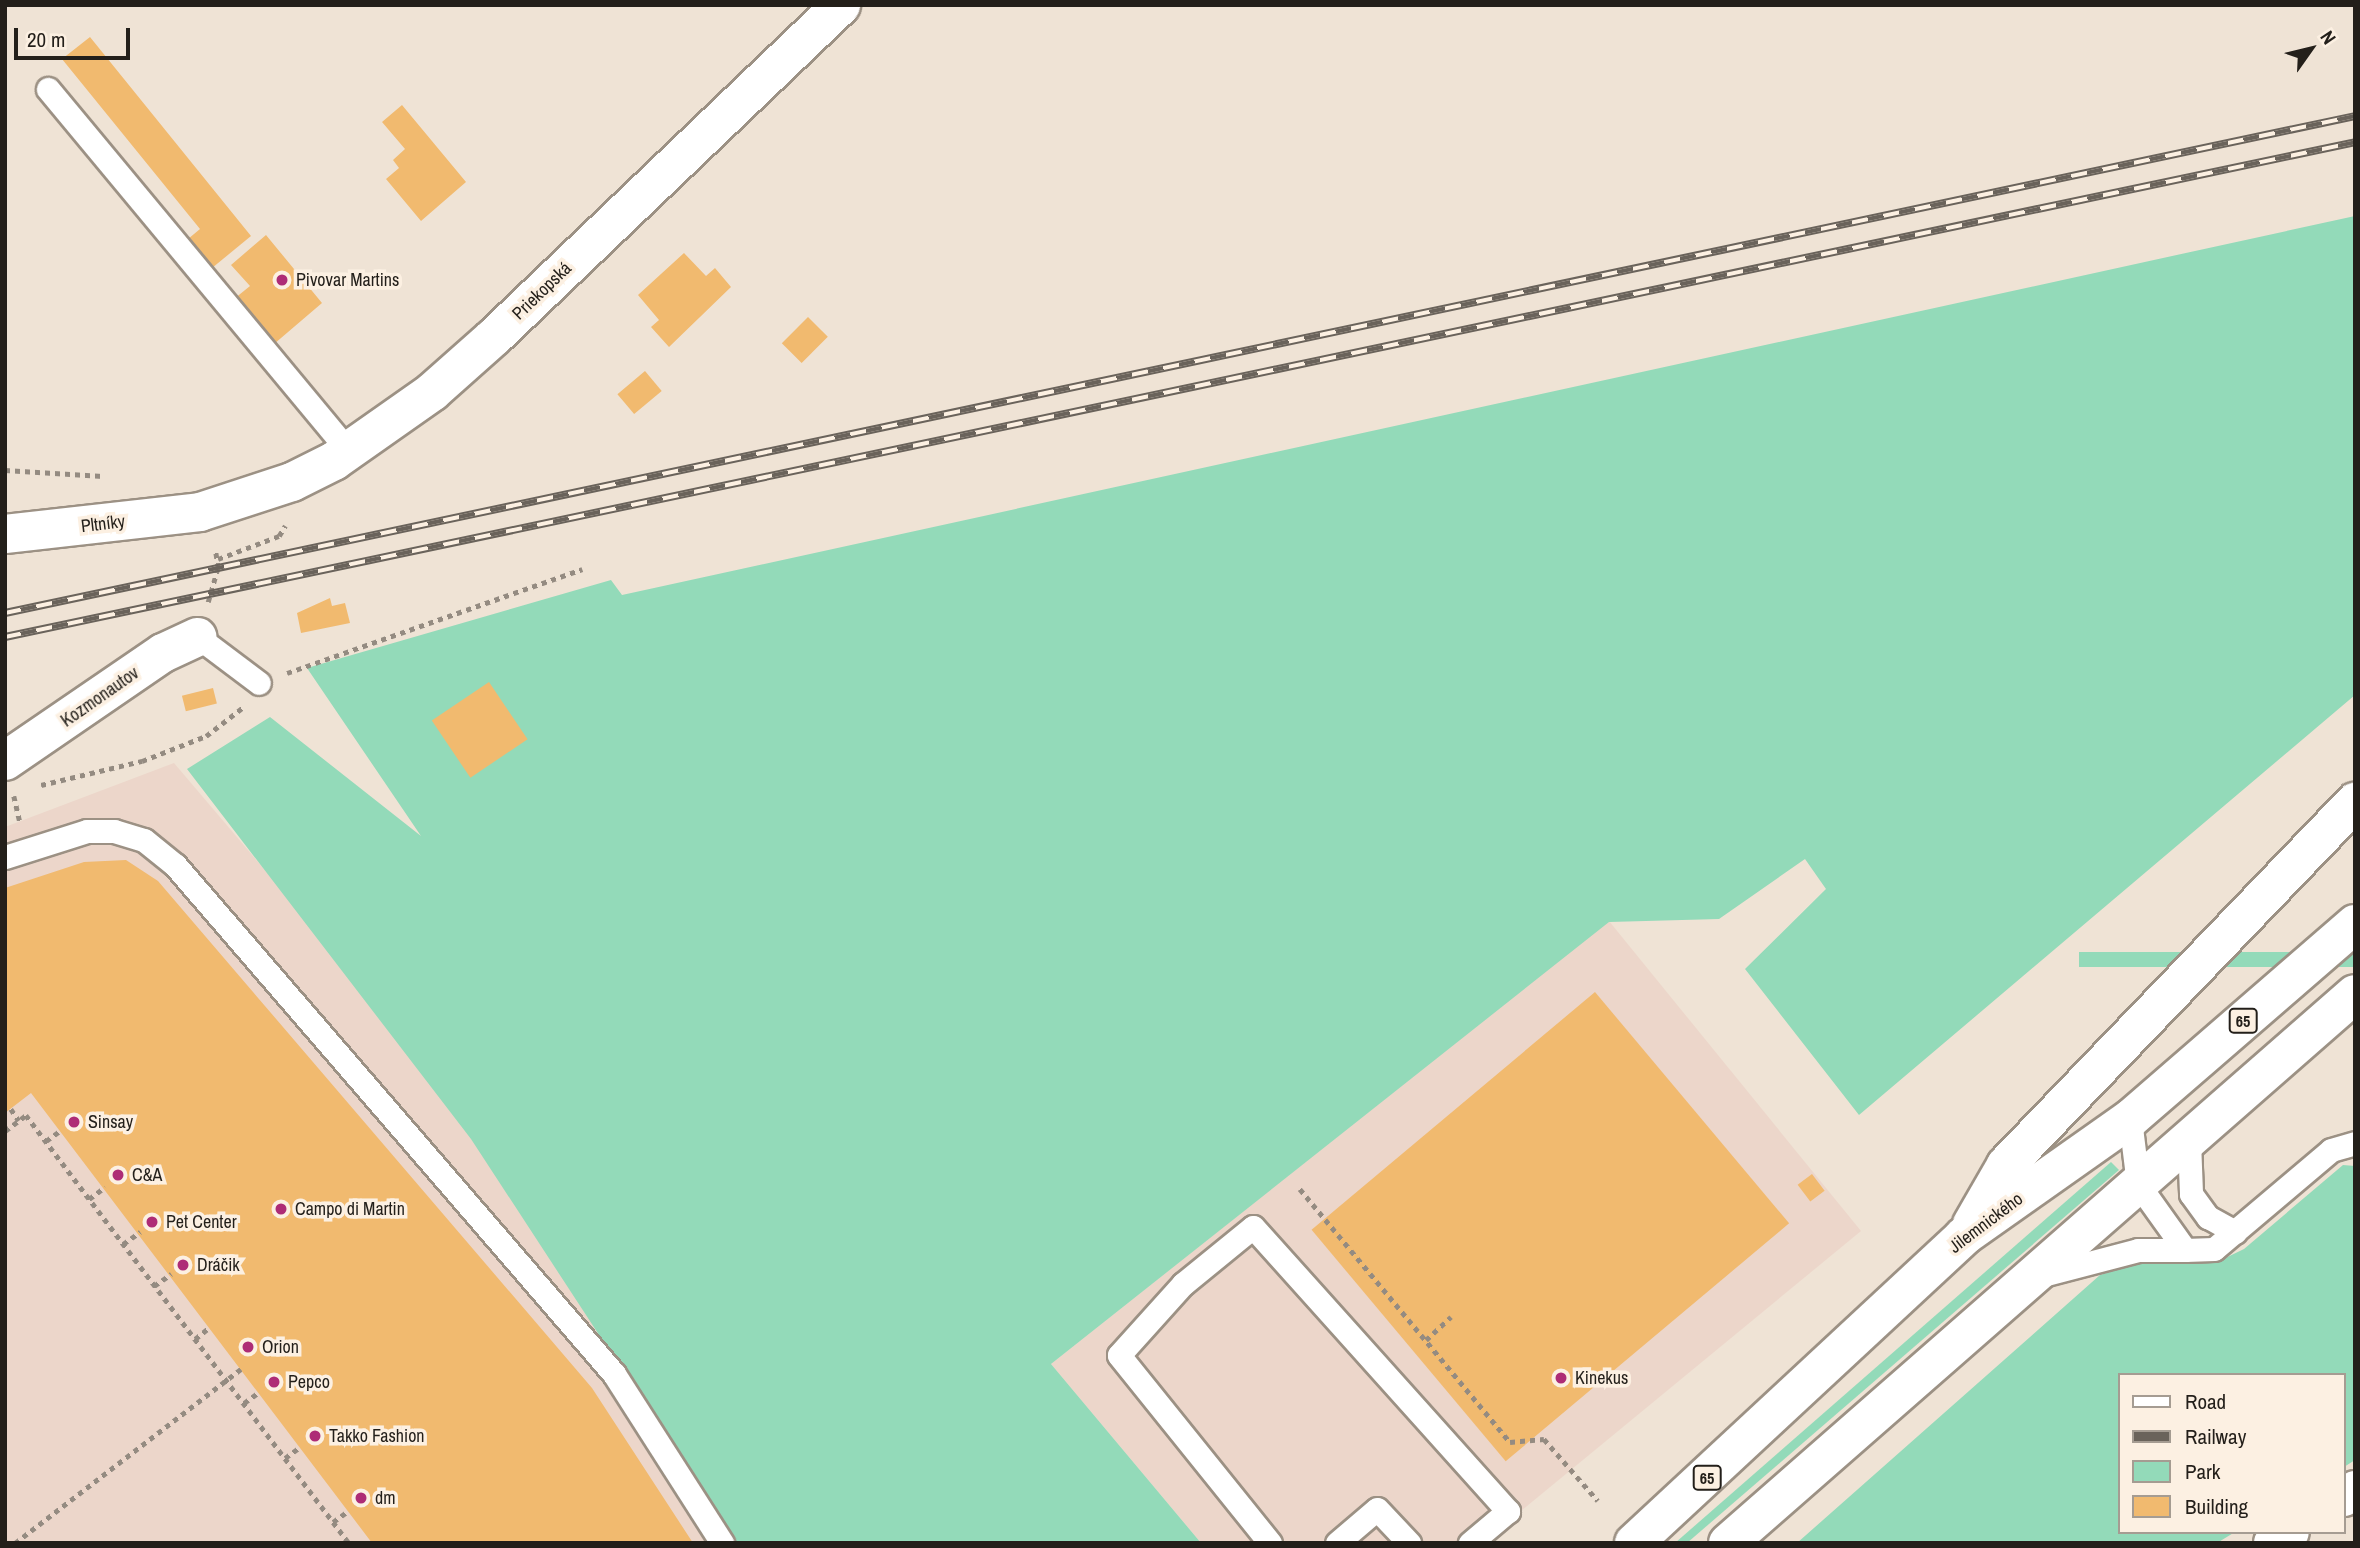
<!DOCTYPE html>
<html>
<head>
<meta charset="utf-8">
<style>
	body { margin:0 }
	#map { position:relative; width:2360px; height:1548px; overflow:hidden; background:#efe3d5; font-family:"Archivo Narrow",sans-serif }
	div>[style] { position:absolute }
	.commercial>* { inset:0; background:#ecd6ca }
	.green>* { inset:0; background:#93dab9; transform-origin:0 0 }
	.building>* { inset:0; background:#f1ba6f; transform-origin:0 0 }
	.path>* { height:4.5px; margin-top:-2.25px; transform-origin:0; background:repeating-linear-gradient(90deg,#948b81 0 5px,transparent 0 10px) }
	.roads { filter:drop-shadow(2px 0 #9c9184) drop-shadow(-2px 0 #9c9184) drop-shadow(0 2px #9c9184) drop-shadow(0 -2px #9c9184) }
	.lane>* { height:23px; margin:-11.5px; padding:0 11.5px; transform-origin:11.5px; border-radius:11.5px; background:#fff }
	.street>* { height:38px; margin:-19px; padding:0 19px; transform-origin:19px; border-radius:19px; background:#fff }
	.secondary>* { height:38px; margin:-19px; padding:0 19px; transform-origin:19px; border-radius:19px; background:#fff }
	.primary>* { height:38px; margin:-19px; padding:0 19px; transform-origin:19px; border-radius:19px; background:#fff }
	.rail>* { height:8px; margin-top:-4px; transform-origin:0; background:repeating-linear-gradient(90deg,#fcf0e2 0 16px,#6a635b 0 32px); box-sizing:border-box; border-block:2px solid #6a635b }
	.dots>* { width:19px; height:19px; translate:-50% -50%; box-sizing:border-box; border:4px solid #fcf0e2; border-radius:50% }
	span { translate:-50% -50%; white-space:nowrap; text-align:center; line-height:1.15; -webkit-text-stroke:7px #fcf0e2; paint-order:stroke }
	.shield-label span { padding:2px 5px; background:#fcf0e2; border:2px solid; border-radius:5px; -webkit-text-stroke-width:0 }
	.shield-label { font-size:16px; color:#231f1a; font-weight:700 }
	.poi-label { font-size:18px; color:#231f1a }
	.left { translate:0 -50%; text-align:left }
	.street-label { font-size:18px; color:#231f1a }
	.frame { position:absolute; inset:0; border:7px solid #231f1a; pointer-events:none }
	.legend { position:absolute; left:2118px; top:1373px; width:228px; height:161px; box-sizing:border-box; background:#fcf0e2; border:2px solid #a59c92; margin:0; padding:9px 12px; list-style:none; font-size:21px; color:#231f1a }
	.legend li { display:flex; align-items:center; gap:14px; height:35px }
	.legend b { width:35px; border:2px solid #a59c92 }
	.north { position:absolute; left:2276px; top:14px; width:70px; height:70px; -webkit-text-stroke:5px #fcf0e2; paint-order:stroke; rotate:56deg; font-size:19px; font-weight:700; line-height:28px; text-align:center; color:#231f1a }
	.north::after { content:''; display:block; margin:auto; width:24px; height:32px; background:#231f1a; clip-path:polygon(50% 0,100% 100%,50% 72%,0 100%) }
	.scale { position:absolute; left:14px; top:28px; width:116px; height:32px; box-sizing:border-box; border:4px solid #231f1a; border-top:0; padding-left:9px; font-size:21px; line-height:24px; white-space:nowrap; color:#231f1a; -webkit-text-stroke:5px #fcf0e2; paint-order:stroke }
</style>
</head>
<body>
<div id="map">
	<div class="commercial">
		<i style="clip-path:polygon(174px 763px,771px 1466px,816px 1543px,5px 1543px,5px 827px)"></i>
		<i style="clip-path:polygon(1609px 921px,1861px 1231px,1482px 1543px,1201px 1543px,1051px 1364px)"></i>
	</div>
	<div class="green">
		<i style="clip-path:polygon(2355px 216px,2355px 695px,1859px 1115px,1745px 969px,1826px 889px,1805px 859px,1719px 919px,1609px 922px,1051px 1364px,1201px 1543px,735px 1543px,471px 1139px,187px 769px,270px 717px,421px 836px,307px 668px,611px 580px,622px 595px)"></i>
		<i style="left:2355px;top:952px;width:15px;height:276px;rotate:90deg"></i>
		<i style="clip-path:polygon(2111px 1162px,2119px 1170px,1687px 1543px,1675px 1543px)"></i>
		<i style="clip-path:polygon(2343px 1165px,2355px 1166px,2355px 1460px,2344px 1467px,2344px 1375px,2120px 1375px,2120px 1532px,2235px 1532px,2217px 1543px,1797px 1543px,2100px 1275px,2147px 1261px,2217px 1262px,2244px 1249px)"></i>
	</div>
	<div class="building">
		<i style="clip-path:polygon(90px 37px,251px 236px,212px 268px,188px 239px,200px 229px,62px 59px)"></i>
		<i style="clip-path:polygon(402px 105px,466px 182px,421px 221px,386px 179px,399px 168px,393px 160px,405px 149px,382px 122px)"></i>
		<i style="clip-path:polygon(266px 235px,322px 303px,274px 344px,234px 299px,250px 286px,231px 265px)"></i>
		<i style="clip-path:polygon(684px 253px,706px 276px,715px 268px,731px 287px,669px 347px,651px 327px,659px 320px,638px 295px)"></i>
		<i style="left:808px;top:317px;width:28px;height:37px;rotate:45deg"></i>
		<i style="left:645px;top:371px;width:26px;height:36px;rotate:50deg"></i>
		<i style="clip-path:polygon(330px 598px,332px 606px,345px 603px,350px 623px,301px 633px,297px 613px)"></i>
		<i style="left:489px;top:682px;width:69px;height:69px;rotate:56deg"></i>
		<i style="left:213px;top:688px;width:16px;height:32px;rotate:76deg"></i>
		<i style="clip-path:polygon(126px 860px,158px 881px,592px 1388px,693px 1543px,372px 1543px,31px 1093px,5px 1113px,5px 888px,84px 862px)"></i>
		<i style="left:1595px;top:992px;width:302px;height:370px;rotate:50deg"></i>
		<i style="left:1812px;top:1174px;width:21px;height:18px;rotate:53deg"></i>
	</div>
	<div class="path">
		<i style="left:5px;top:470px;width:98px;rotate:3.5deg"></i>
		<i style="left:218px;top:559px;width:65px;rotate:-20.7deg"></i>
		<i style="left:279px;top:536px;width:12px;rotate:-59deg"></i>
		<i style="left:208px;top:602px;width:35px;rotate:-74deg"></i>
		<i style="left:218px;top:568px;width:19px;rotate:-99deg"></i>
		<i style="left:287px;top:673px;width:313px;rotate:-19.4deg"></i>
		<i style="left:41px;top:785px;width:104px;rotate:-13.4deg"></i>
		<i style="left:142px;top:761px;width:69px;rotate:-21.3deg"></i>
		<i style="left:206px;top:736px;width:46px;rotate:-37.9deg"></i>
		<i style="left:14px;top:796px;width:27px;rotate:77deg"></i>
		<i style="left:11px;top:1109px;width:14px;rotate:56deg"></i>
		<i style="left:5px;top:1131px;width:26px;rotate:-37deg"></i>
		<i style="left:26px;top:1115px;width:536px;rotate:52.96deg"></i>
		<i style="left:46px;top:1141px;width:19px;rotate:-36deg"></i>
		<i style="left:1300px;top:1189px;width:329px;rotate:50.3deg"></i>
		<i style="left:1510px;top:1442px;width:34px;rotate:-5deg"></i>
		<i style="left:1544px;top:1439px;width:82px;rotate:48.9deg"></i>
		<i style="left:89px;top:1199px;width:20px;rotate:-37deg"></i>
		<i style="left:123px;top:1244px;width:21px;rotate:-35deg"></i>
		<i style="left:154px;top:1286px;width:21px;rotate:-35deg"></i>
		<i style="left:195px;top:1339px;width:19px;rotate:-39deg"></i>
		<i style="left:1426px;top:1340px;width:34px;rotate:-43deg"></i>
		<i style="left:244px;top:1403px;width:19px;rotate:-36deg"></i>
		<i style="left:285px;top:1458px;width:19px;rotate:-36deg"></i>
		<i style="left:333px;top:1522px;width:19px;rotate:-36deg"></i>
		<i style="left:15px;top:1543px;width:285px;rotate:-37.6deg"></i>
	</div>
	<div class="roads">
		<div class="lane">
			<i style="left:48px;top:89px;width:471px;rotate:50.3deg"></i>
			<i style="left:198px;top:637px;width:76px;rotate:37deg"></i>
			<i style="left:5px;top:857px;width:86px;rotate:-17.6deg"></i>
			<i style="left:87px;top:831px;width:27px"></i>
			<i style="left:114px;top:831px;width:31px;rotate:17deg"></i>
			<i style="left:144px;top:840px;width:40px;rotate:39deg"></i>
			<i style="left:175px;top:865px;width:672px;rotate:49.22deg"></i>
			<i style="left:614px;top:1374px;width:201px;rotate:57.4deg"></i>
			<i style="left:2130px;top:1119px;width:65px;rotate:83deg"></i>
			<i style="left:2138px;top:1184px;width:81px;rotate:54.5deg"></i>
			<i style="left:2185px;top:1250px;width:29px;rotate:-2deg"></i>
			<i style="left:2214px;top:1249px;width:153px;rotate:-40.2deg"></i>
			<i style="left:2331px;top:1150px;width:25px;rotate:-16deg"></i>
			<i style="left:2189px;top:1141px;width:53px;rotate:87.8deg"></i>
			<i style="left:2191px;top:1194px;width:29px;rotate:54deg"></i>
			<i style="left:2208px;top:1217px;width:31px;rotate:29deg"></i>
			<i style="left:2043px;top:1275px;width:98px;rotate:-14.7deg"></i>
			<i style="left:2138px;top:1250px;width:47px"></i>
			<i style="left:1270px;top:1543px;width:241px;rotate:-128.8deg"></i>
			<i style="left:1119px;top:1355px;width:96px;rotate:-48deg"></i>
			<i style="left:1183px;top:1284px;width:90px;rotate:-39.2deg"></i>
			<i style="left:1253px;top:1227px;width:382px;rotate:48.1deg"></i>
			<i style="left:1508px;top:1511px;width:50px;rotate:139.9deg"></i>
			<i style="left:1337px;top:1543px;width:52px;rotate:-40.4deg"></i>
			<i style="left:1377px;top:1509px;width:47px;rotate:46.7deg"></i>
		</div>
		<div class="street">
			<i style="left:5px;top:761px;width:191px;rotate:-34.4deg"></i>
			<i style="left:163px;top:653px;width:38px;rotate:-25deg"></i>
			<i style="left:2344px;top:1497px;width:13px;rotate:-32deg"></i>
			<i style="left:2273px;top:1543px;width:20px;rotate:-33deg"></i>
		</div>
		<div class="secondary">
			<i style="left:5px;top:534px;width:196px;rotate:-6.4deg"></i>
			<i style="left:200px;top:512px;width:97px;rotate:-18.1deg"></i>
			<i style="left:292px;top:482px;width:47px;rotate:-26.6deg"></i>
			<i style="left:334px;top:461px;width:120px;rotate:-35.1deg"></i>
			<i style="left:432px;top:392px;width:83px;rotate:-41.6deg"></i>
			<i style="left:494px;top:337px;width:480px;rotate:-43.7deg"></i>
		</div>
		<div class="primary">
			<i style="left:1972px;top:1224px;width:68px;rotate:-60deg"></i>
			<i style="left:2006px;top:1165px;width:504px;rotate:-46.13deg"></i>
			<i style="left:1634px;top:1543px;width:451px;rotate:-42.9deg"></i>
			<i style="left:1964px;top:1236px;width:203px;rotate:-35.2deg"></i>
			<i style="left:2130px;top:1119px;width:298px;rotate:-40.9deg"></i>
			<i style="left:1728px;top:1543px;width:833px;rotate:-41.21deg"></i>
		</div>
	</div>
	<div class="rail">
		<i style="left:5px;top:613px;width:2402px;rotate:-11.94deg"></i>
		<i style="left:5px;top:637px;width:2402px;rotate:-11.89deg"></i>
	</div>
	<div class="dots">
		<i style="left:282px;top:280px;background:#ae2c76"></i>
		<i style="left:74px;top:1122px;background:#ae2c76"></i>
		<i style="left:118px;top:1175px;background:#ae2c76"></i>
		<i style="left:281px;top:1209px;background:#ae2c76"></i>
		<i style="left:152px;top:1222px;background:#ae2c76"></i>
		<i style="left:183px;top:1265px;background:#ae2c76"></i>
		<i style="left:248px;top:1347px;background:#ae2c76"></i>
		<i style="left:1561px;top:1378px;background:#ae2c76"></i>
		<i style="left:274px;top:1382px;background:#ae2c76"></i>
		<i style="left:315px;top:1436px;background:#ae2c76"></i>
		<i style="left:361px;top:1498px;background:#ae2c76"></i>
	</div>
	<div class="shield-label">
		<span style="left:2243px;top:1021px">65</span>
		<span style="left:1707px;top:1478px">65</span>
	</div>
	<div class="poi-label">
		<span class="left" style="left:296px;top:280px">Pivovar Martins</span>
		<span class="left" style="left:88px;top:1122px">Sinsay</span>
		<span class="left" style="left:132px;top:1175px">C&amp;A</span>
		<span class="left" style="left:295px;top:1209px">Campo di Martin</span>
		<span class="left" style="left:166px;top:1222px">Pet Center</span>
		<span class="left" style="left:197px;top:1265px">Dráčik</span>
		<span class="left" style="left:262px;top:1347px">Orion</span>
		<span class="left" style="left:1575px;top:1378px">Kinekus</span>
		<span class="left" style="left:288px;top:1382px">Pepco</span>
		<span class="left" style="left:329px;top:1436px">Takko Fashion</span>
		<span class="left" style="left:375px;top:1498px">dm</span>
	</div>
	<div class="street-label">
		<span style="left:542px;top:291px;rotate:-44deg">Priekopská</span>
		<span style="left:103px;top:524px;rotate:-7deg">Pltníky</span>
		<span style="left:100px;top:697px;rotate:-35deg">Kozmonautov</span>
		<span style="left:1986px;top:1223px;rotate:-37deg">Jilemnického</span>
	</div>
	<div class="frame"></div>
	<ul class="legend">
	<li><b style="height:9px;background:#fff"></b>Road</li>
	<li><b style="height:9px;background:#6a635b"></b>Railway</li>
	<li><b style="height:19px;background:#93dab9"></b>Park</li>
	<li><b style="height:19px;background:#f1ba6f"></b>Building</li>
	</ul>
	<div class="north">N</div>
	<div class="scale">20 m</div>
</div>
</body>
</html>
